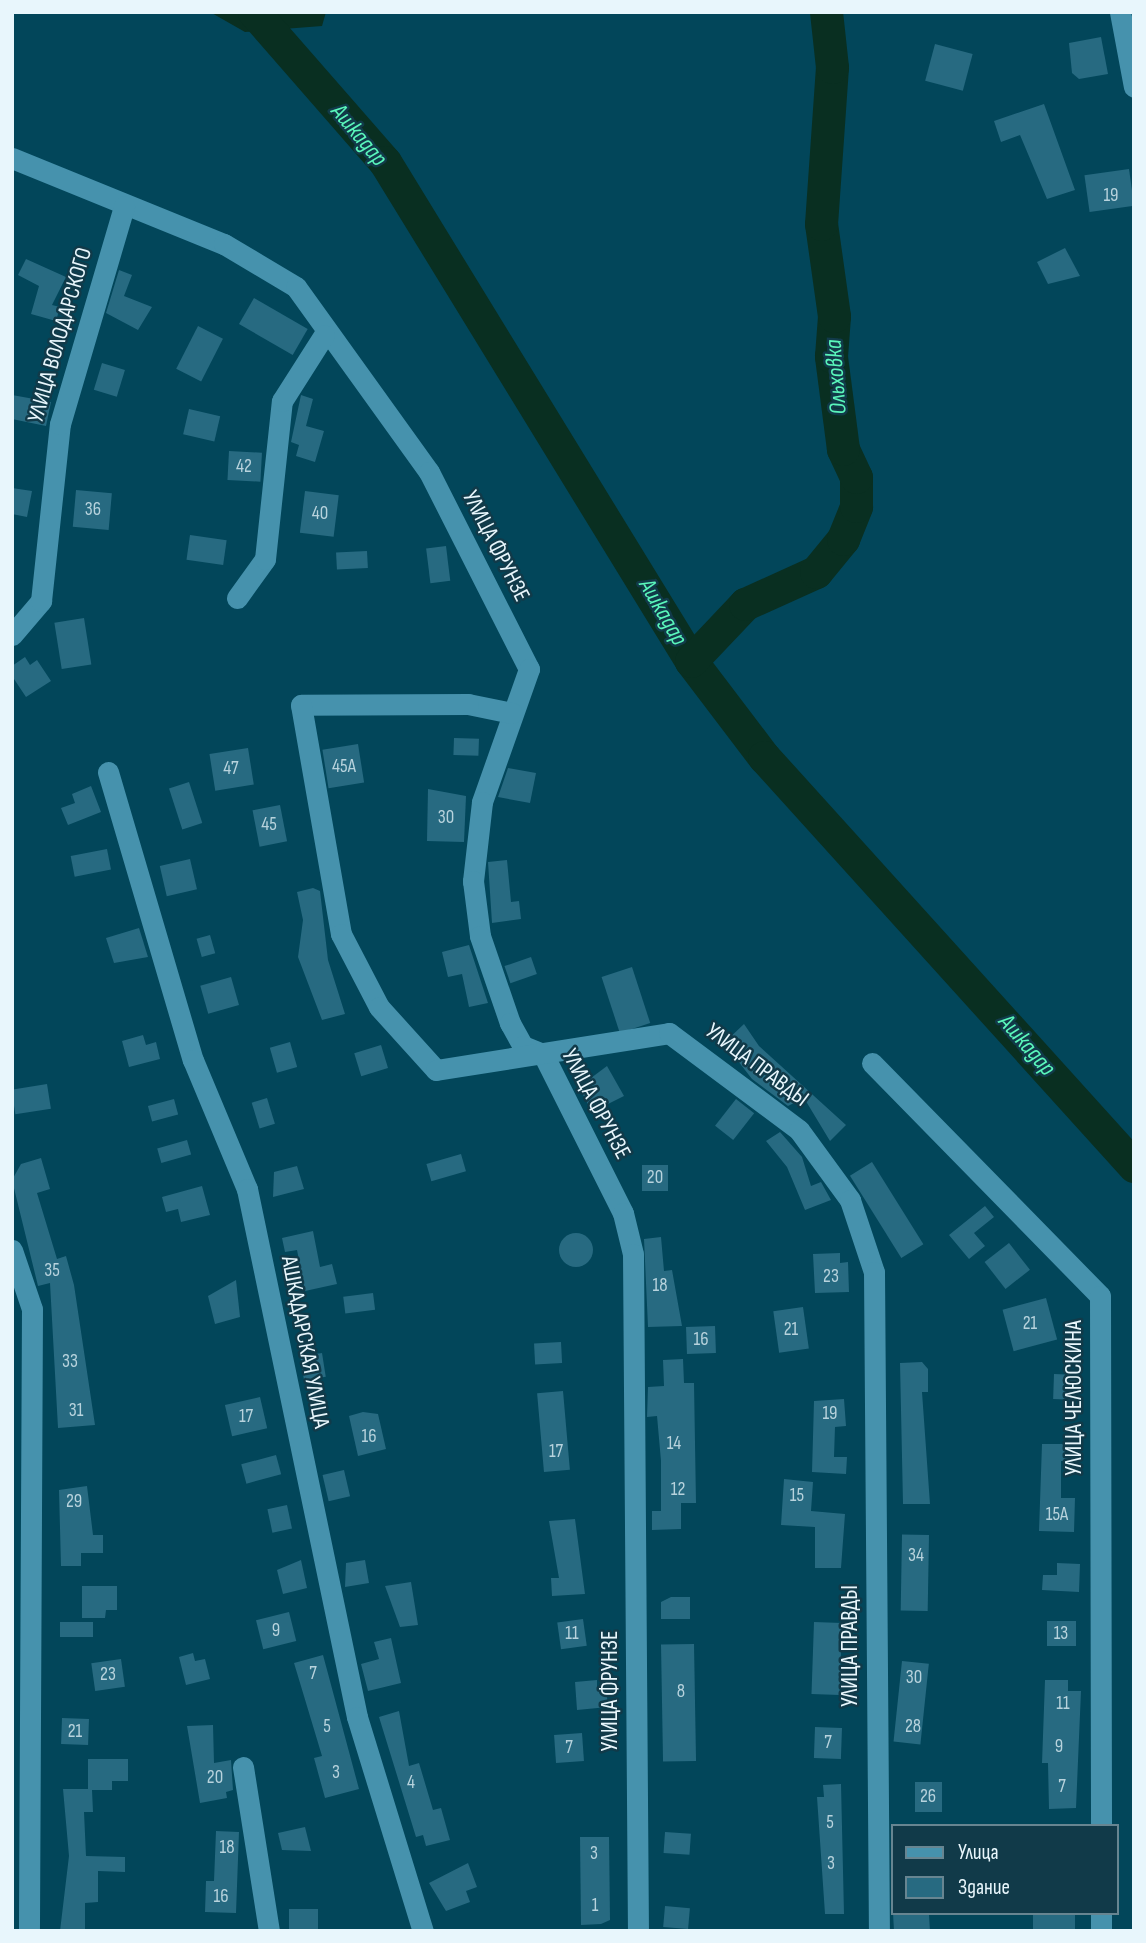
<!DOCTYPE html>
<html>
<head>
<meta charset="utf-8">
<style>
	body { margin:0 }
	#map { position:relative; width:1146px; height:1943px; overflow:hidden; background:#02465a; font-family:"Sofia Sans Condensed",sans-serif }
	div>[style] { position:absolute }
	.water>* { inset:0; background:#092f21 }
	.river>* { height:33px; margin:-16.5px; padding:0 16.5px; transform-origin:16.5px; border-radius:16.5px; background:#092f21 }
	.building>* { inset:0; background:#276a81; transform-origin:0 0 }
	.round { border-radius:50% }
	.minor>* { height:21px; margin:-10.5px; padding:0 10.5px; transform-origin:10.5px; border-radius:10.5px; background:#4692ad }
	span { translate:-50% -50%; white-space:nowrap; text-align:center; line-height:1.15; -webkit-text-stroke:5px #113a49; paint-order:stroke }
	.number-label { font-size:19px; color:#b8d3dd }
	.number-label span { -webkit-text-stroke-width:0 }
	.street-label { font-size:23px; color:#e8f6fc }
	.water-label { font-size:24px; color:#5af6bb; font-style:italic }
	.frame { position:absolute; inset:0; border:14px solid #e8f6fc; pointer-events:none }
	.legend { position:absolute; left:891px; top:1824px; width:228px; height:91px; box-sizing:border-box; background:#113a49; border:2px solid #678591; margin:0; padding:9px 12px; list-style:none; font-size:21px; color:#e8f6fc }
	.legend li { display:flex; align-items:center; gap:14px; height:35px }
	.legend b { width:35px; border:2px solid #678591 }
</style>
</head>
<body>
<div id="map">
	<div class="water">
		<i style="clip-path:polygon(210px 12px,326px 12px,322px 26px,245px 32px)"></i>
	</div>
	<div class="river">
		<i style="left:254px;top:12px;width:199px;rotate:48.9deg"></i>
		<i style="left:385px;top:162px;width:585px;rotate:58.48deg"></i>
		<i style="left:691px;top:661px;width:121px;rotate:52.8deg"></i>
		<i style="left:764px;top:757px;width:552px;rotate:47.87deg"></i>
		<i style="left:691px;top:661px;width:79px;rotate:-46.5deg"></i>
		<i style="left:745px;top:604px;width:78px;rotate:-24.3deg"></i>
		<i style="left:816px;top:572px;width:43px;rotate:-50.7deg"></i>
		<i style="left:843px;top:539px;width:35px;rotate:-68deg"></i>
		<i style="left:856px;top:506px;width:29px;rotate:-90deg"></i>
		<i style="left:856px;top:477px;width:31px;rotate:-115deg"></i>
		<i style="left:843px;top:449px;width:94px;rotate:-97.4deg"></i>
		<i style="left:831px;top:356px;width:40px;rotate:-85.7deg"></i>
		<i style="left:834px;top:316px;width:93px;rotate:-98deg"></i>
		<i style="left:821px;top:224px;width:157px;rotate:-86deg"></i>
		<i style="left:832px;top:67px;width:55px;rotate:-96.2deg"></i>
	</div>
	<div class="building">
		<i style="clip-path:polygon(1101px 37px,1108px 74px,1079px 79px,1072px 73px,1069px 43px)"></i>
		<i style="left:935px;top:44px;width:39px;height:38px;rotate:15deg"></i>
		<i style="clip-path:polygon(1044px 104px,1075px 190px,1047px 199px,1020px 135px,1001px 142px,994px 121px)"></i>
		<i style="left:1129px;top:169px;width:37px;height:45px;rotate:82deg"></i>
		<i style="clip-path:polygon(1065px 248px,1080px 276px,1048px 284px,1037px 262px)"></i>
		<i style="clip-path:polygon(26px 259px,66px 277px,52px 305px,60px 307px,56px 321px,31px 314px,39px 286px,18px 275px)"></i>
		<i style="clip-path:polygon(119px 270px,132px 275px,124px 296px,152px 307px,138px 330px,106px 313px)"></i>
		<i style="left:254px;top:298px;width:62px;height:30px;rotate:30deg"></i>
		<i style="left:198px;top:326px;width:28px;height:48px;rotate:27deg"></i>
		<i style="left:102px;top:363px;width:24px;height:28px;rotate:17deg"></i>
		<i style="clip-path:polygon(12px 395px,51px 402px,46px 426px,12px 419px)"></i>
		<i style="clip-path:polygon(301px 395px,313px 399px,306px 426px,324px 431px,315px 462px,296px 456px,299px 445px,291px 442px)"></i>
		<i style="left:189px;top:409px;width:32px;height:26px;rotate:13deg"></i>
		<i style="left:229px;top:451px;width:33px;height:29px;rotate:3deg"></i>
		<i style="clip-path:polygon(12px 488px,32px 491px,27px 517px,12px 514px)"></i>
		<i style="left:76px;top:490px;width:36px;height:37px;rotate:5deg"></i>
		<i style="left:305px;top:491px;width:34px;height:42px;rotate:7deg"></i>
		<i style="left:190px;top:535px;width:37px;height:25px;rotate:8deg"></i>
		<i style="left:446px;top:546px;width:35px;height:20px;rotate:83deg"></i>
		<i style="left:367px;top:551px;width:17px;height:31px;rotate:87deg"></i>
		<i style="left:84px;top:618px;width:47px;height:30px;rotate:81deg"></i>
		<i style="clip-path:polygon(25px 657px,30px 665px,37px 660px,51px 681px,26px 697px,12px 676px,12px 666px)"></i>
		<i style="left:454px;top:738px;width:25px;height:17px;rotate:2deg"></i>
		<i style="left:358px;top:744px;width:39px;height:36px;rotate:81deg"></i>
		<i style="left:248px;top:748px;width:37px;height:39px;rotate:81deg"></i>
		<i style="clip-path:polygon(508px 768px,536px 773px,530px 803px,498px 797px)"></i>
		<i style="left:189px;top:782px;width:43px;height:21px;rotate:72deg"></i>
		<i style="clip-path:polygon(91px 786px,101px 812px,68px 825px,61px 808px,75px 803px,72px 794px)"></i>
		<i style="clip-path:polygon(428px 789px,466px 796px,464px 842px,427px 841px)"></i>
		<i style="left:280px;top:805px;width:37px;height:28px;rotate:79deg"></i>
		<i style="left:107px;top:849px;width:21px;height:37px;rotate:79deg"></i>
		<i style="left:190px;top:859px;width:31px;height:31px;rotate:77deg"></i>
		<i style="clip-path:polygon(507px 860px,511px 902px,519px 901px,521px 919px,492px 923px,488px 862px)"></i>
		<i style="clip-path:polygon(313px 888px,320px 891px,328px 960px,345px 1014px,322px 1020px,298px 957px,303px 920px,297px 892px)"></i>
		<i style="clip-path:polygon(139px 928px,148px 957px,114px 963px,106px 938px)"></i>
		<i style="left:210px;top:935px;width:19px;height:14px;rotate:74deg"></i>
		<i style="clip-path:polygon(469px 945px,488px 1003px,469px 1007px,462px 974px,448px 977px,442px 952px)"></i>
		<i style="left:531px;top:957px;width:18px;height:28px;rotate:71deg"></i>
		<i style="left:632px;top:967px;width:59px;height:32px;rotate:72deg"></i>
		<i style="left:231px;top:977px;width:29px;height:32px;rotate:74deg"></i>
		<i style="clip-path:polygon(744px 1024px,759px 1046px,846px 1125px,830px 1141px,804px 1098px,788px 1106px,752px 1079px,724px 1043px)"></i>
		<i style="clip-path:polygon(143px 1035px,146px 1045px,156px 1042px,160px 1059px,129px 1067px,122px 1041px)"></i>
		<i style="left:290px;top:1042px;width:26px;height:21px;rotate:74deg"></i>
		<i style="left:381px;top:1045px;width:24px;height:28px;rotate:73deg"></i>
		<i style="clip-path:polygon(607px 1066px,624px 1096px,592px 1112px,579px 1087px)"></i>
		<i style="left:47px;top:1084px;width:25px;height:36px;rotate:81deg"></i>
		<i style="left:267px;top:1098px;width:27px;height:16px;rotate:73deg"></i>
		<i style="left:174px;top:1099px;width:16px;height:27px;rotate:75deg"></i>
		<i style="left:736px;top:1099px;width:23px;height:34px;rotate:38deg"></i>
		<i style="clip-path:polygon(780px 1132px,802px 1157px,811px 1186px,821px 1182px,831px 1200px,805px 1210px,787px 1167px,766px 1141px)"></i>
		<i style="left:187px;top:1140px;width:15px;height:31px;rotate:74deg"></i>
		<i style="left:461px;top:1154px;width:18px;height:36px;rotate:74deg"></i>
		<i style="clip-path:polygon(41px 1158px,50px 1189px,37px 1193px,57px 1259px,66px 1256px,74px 1285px,95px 1425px,58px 1428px,50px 1283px,38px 1286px,12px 1180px,21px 1164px)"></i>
		<i style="left:872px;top:1162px;width:97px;height:26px;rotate:58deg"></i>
		<i style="left:642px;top:1165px;width:26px;height:26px"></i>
		<i style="clip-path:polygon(297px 1166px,304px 1189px,273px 1197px,274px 1172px)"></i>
		<i style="clip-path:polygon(202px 1186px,210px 1215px,181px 1222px,178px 1209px,166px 1212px,162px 1197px)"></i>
		<i style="clip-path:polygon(985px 1206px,994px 1217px,974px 1233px,985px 1246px,969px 1259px,949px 1235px)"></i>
		<i style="clip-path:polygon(313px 1231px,320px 1267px,332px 1264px,337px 1284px,305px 1291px,297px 1250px,285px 1252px,282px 1238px)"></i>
		<i class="round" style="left:559px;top:1233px;width:34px;height:34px"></i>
		<i style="clip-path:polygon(661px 1237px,664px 1271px,672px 1270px,682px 1326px,648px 1327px,644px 1239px)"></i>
		<i style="left:1009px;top:1243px;width:34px;height:31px;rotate:52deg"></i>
		<i style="clip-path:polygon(840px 1253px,840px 1263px,848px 1262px,849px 1292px,815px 1293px,813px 1254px)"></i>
		<i style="clip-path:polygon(236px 1280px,240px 1317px,215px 1324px,208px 1296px)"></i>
		<i style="left:373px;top:1293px;width:17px;height:30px;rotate:83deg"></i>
		<i style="left:1046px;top:1298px;width:43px;height:45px;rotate:75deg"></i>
		<i style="left:803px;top:1307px;width:42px;height:30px;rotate:82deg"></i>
		<i style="left:715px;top:1326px;width:27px;height:29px;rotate:88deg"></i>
		<i style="left:561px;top:1342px;width:21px;height:27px;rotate:87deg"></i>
		<i style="left:322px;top:1353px;width:24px;height:22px;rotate:81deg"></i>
		<i style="clip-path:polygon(683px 1359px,684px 1383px,694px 1383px,696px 1503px,681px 1503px,681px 1529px,652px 1530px,652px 1511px,661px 1511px,661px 1461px,657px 1416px,647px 1417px,648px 1387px,664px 1386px,663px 1360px)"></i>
		<i style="clip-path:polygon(922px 1362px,928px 1369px,928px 1392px,922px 1392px,930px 1504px,903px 1504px,900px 1363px)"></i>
		<i style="left:1054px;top:1374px;width:26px;height:25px;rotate:2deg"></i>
		<i style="left:563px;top:1391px;width:79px;height:26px;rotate:85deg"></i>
		<i style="left:260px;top:1397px;width:32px;height:36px;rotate:77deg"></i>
		<i style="clip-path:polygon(844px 1399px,846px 1426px,835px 1427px,834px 1457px,847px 1457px,846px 1474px,812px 1472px,814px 1401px)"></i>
		<i style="clip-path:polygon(363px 1412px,378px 1414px,386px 1449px,358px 1456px,349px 1416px)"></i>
		<i style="clip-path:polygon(1042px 1444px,1072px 1444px,1072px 1461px,1061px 1461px,1061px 1498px,1075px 1498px,1074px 1532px,1039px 1531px)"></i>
		<i style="left:276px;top:1455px;width:20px;height:36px;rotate:75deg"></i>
		<i style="left:344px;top:1470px;width:27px;height:22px;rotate:77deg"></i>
		<i style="clip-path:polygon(784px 1479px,813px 1482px,811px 1511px,845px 1514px,841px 1568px,815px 1568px,815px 1527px,781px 1525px)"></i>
		<i style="clip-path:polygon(87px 1486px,93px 1535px,103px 1535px,103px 1553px,81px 1553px,81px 1566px,61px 1566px,59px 1490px)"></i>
		<i style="left:287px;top:1505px;width:24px;height:20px;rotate:78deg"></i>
		<i style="clip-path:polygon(575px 1519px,585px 1594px,552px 1596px,551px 1578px,559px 1578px,549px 1521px)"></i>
		<i style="left:929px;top:1535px;width:76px;height:27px;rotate:91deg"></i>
		<i style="clip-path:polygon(301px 1560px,307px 1588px,283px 1594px,277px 1570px)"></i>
		<i style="clip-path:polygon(365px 1560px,369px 1583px,345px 1587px,346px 1563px)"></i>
		<i style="clip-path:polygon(1057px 1563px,1080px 1564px,1079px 1592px,1042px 1590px,1043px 1575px,1057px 1575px)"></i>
		<i style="clip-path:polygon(411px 1582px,418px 1625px,400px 1627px,385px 1586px)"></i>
		<i style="clip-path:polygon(82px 1586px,117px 1586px,117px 1610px,106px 1610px,105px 1618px,82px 1618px)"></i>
		<i style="clip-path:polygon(671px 1597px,690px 1597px,690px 1619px,661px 1619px,661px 1602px)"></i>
		<i style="left:289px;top:1612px;width:30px;height:34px;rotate:76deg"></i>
		<i style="left:583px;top:1619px;width:27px;height:26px;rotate:82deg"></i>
		<i style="left:1047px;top:1621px;width:29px;height:25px"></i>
		<i style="left:60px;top:1622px;width:33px;height:15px"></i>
		<i style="left:814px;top:1622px;width:28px;height:72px;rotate:2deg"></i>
		<i style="clip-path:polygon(391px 1638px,401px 1683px,368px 1691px,361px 1664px,379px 1659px,374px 1642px)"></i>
		<i style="left:694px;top:1644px;width:117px;height:33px;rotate:89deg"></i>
		<i style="clip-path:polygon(193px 1653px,195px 1661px,205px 1659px,210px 1679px,186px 1685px,179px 1657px)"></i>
		<i style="clip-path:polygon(323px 1655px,359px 1789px,325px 1798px,314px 1758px,322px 1756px,294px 1663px)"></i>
		<i style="left:121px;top:1659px;width:28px;height:30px;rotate:82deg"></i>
		<i style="left:902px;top:1661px;width:27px;height:81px;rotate:6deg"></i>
		<i style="clip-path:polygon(597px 1680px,597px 1687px,606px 1686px,608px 1707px,577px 1710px,575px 1682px)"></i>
		<i style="clip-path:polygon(1045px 1680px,1068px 1680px,1068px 1691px,1081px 1691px,1076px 1808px,1049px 1809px,1048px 1763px,1042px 1763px)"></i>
		<i style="clip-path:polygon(399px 1711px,409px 1766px,419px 1763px,433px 1810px,441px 1808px,450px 1840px,426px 1846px,423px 1835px,416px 1837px,379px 1717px)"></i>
		<i style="left:62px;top:1718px;width:27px;height:26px;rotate:2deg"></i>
		<i style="clip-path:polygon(213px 1725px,214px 1763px,231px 1760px,233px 1790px,226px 1792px,227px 1798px,200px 1803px,187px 1726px)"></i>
		<i style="left:815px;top:1727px;width:27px;height:31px;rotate:2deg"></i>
		<i style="left:582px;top:1733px;width:28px;height:28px;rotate:86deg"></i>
		<i style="clip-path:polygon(88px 1759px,128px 1759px,128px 1781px,112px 1781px,112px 1790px,92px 1790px,93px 1812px,84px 1812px,86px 1856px,125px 1857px,125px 1872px,98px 1871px,98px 1902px,85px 1903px,85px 1931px,60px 1931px,69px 1856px,63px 1789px,88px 1789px)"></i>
		<i style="left:942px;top:1782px;width:30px;height:27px;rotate:90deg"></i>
		<i style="clip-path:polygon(841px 1784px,844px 1914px,825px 1914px,817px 1797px,824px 1797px,823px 1785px)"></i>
		<i style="clip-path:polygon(305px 1827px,311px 1851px,282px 1850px,278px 1833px)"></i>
		<i style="clip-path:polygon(216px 1831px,239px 1832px,236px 1913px,205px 1912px,206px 1881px,214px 1881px)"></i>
		<i style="left:665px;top:1832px;width:26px;height:21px;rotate:4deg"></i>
		<i style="clip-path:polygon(580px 1837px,609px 1837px,610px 1920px,601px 1924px,581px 1925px)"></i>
		<i style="clip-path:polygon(468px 1863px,477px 1887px,466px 1891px,470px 1902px,446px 1911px,429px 1883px)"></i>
		<i style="left:665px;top:1906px;width:25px;height:21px;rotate:5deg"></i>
		<i style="left:289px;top:1909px;width:29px;height:22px"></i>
		<i style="clip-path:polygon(893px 1913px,929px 1915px,930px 1931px,894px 1931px)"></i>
		<i style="left:1033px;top:1913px;width:42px;height:18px"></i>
	</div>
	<div class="minor">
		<i style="left:1120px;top:12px;width:76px;rotate:79.4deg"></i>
		<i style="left:12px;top:158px;width:229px;rotate:22.1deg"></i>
		<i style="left:224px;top:244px;width:84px;rotate:30.8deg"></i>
		<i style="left:296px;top:287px;width:228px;rotate:54.3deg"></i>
		<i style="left:429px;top:472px;width:221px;rotate:63.1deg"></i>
		<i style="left:529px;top:669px;width:141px;rotate:109.5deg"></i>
		<i style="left:482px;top:802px;width:80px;rotate:96.5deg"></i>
		<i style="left:473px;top:881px;width:55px;rotate:82.7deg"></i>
		<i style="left:480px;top:936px;width:92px;rotate:71deg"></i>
		<i style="left:510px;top:1023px;width:26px;rotate:61deg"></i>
		<i style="left:523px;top:1046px;width:22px;rotate:22deg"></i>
		<i style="left:543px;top:1054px;width:178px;rotate:63.3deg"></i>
		<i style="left:623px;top:1213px;width:42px;rotate:76.3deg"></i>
		<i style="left:633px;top:1254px;width:677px;rotate:89.58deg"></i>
		<i style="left:237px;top:598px;width:48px;rotate:-54.3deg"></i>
		<i style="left:265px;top:559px;width:159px;rotate:-83.9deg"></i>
		<i style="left:282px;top:401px;width:78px;rotate:-57.5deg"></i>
		<i style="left:12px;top:635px;width:45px;rotate:-49.5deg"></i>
		<i style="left:41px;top:601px;width:178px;rotate:-83.9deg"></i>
		<i style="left:60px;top:424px;width:227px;rotate:-73.6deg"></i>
		<i style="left:512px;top:713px;width:45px;rotate:-168.4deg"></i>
		<i style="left:468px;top:704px;width:167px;rotate:179.7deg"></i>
		<i style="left:301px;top:705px;width:232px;rotate:80.1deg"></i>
		<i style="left:341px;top:934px;width:82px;rotate:62.5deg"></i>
		<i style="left:379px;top:1007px;width:85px;rotate:47.9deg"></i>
		<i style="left:436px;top:1070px;width:236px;rotate:-9deg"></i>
		<i style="left:669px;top:1033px;width:162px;rotate:36.7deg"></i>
		<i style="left:799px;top:1130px;width:87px;rotate:53.9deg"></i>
		<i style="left:850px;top:1200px;width:76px;rotate:71.6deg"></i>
		<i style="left:874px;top:1272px;width:659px;rotate:89.57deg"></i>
		<i style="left:108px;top:772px;width:300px;rotate:73.6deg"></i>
		<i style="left:193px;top:1060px;width:140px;rotate:67.3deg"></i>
		<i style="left:247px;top:1189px;width:539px;rotate:78.23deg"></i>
		<i style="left:357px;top:1717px;width:224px;rotate:72.9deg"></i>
		<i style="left:872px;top:1063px;width:326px;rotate:45.6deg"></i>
		<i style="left:1100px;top:1296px;width:530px;rotate:89.89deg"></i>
		<i style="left:12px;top:1250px;width:62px;rotate:71.3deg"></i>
		<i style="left:32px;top:1309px;width:622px;rotate:90.28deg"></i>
		<i style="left:243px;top:1767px;width:166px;rotate:81deg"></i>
		<i style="left:1101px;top:1913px;width:18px;rotate:90deg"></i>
	</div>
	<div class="number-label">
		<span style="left:1111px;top:196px">19</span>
		<span style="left:244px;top:467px">42</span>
		<span style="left:93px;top:510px">36</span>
		<span style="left:320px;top:514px">40</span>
		<span style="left:344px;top:767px">45А</span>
		<span style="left:231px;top:769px">47</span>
		<span style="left:446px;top:818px">30</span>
		<span style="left:269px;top:825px">45</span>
		<span style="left:655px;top:1178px">20</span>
		<span style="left:52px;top:1271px">35</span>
		<span style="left:831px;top:1277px">23</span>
		<span style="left:660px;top:1286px">18</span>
		<span style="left:1030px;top:1324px">21</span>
		<span style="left:791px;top:1330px">21</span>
		<span style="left:701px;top:1340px">16</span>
		<span style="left:70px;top:1362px">33</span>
		<span style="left:76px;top:1411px">31</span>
		<span style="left:830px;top:1414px">19</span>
		<span style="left:246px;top:1417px">17</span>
		<span style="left:369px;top:1437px">16</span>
		<span style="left:674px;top:1444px">14</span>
		<span style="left:556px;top:1452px">17</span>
		<span style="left:678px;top:1490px">12</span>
		<span style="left:797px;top:1496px">15</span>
		<span style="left:74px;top:1502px">29</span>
		<span style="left:1057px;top:1515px">15А</span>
		<span style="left:916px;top:1556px">34</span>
		<span style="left:276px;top:1631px">9</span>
		<span style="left:572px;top:1634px">11</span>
		<span style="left:1061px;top:1634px">13</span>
		<span style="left:313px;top:1674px">7</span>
		<span style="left:108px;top:1675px">23</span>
		<span style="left:914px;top:1678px">30</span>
		<span style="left:681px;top:1692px">8</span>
		<span style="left:1063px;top:1704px">11</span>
		<span style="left:327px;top:1727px">5</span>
		<span style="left:913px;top:1727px">28</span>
		<span style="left:75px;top:1732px">21</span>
		<span style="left:828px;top:1743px">7</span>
		<span style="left:1059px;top:1747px">9</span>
		<span style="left:569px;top:1748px">7</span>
		<span style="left:336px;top:1773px">3</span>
		<span style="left:215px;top:1778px">20</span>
		<span style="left:411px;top:1783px">4</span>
		<span style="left:1062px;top:1787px">7</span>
		<span style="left:928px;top:1797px">26</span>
		<span style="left:830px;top:1823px">5</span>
		<span style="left:227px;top:1848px">18</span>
		<span style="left:594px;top:1854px">3</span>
		<span style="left:831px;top:1864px">3</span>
		<span style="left:221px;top:1897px">16</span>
		<span style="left:595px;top:1906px">1</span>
	</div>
	<div class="street-label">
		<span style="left:60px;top:335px;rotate:-74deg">УЛИЦА ВОЛОДАРСКОГО</span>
		<span style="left:496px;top:546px;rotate:63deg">УЛИЦА ФРУНЗЕ</span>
		<span style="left:757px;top:1065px;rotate:37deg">УЛИЦА ПРАВДЫ</span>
		<span style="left:596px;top:1104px;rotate:62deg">УЛИЦА ФРУНЗЕ</span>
		<span style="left:305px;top:1342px;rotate:79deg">АШКАДАРСКАЯ УЛИЦА</span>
		<span style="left:1074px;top:1398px;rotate:-90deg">УЛИЦА ЧЕЛЮСКИНА</span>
		<span style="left:850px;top:1646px;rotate:-90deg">УЛИЦА ПРАВДЫ</span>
		<span style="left:610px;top:1691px;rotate:-90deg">УЛИЦА ФРУНЗЕ</span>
	</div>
	<div class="water-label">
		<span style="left:359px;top:135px;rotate:50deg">Ашкадар</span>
		<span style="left:836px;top:377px;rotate:-94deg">Ольховка</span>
		<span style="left:663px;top:612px;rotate:60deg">Ашкадар</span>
		<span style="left:1027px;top:1045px;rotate:49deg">Ашкадар</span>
	</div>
	<div class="frame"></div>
	<ul class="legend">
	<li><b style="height:9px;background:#4692ad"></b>Улица</li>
	<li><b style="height:19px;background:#276a81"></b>Здание</li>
	</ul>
</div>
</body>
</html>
